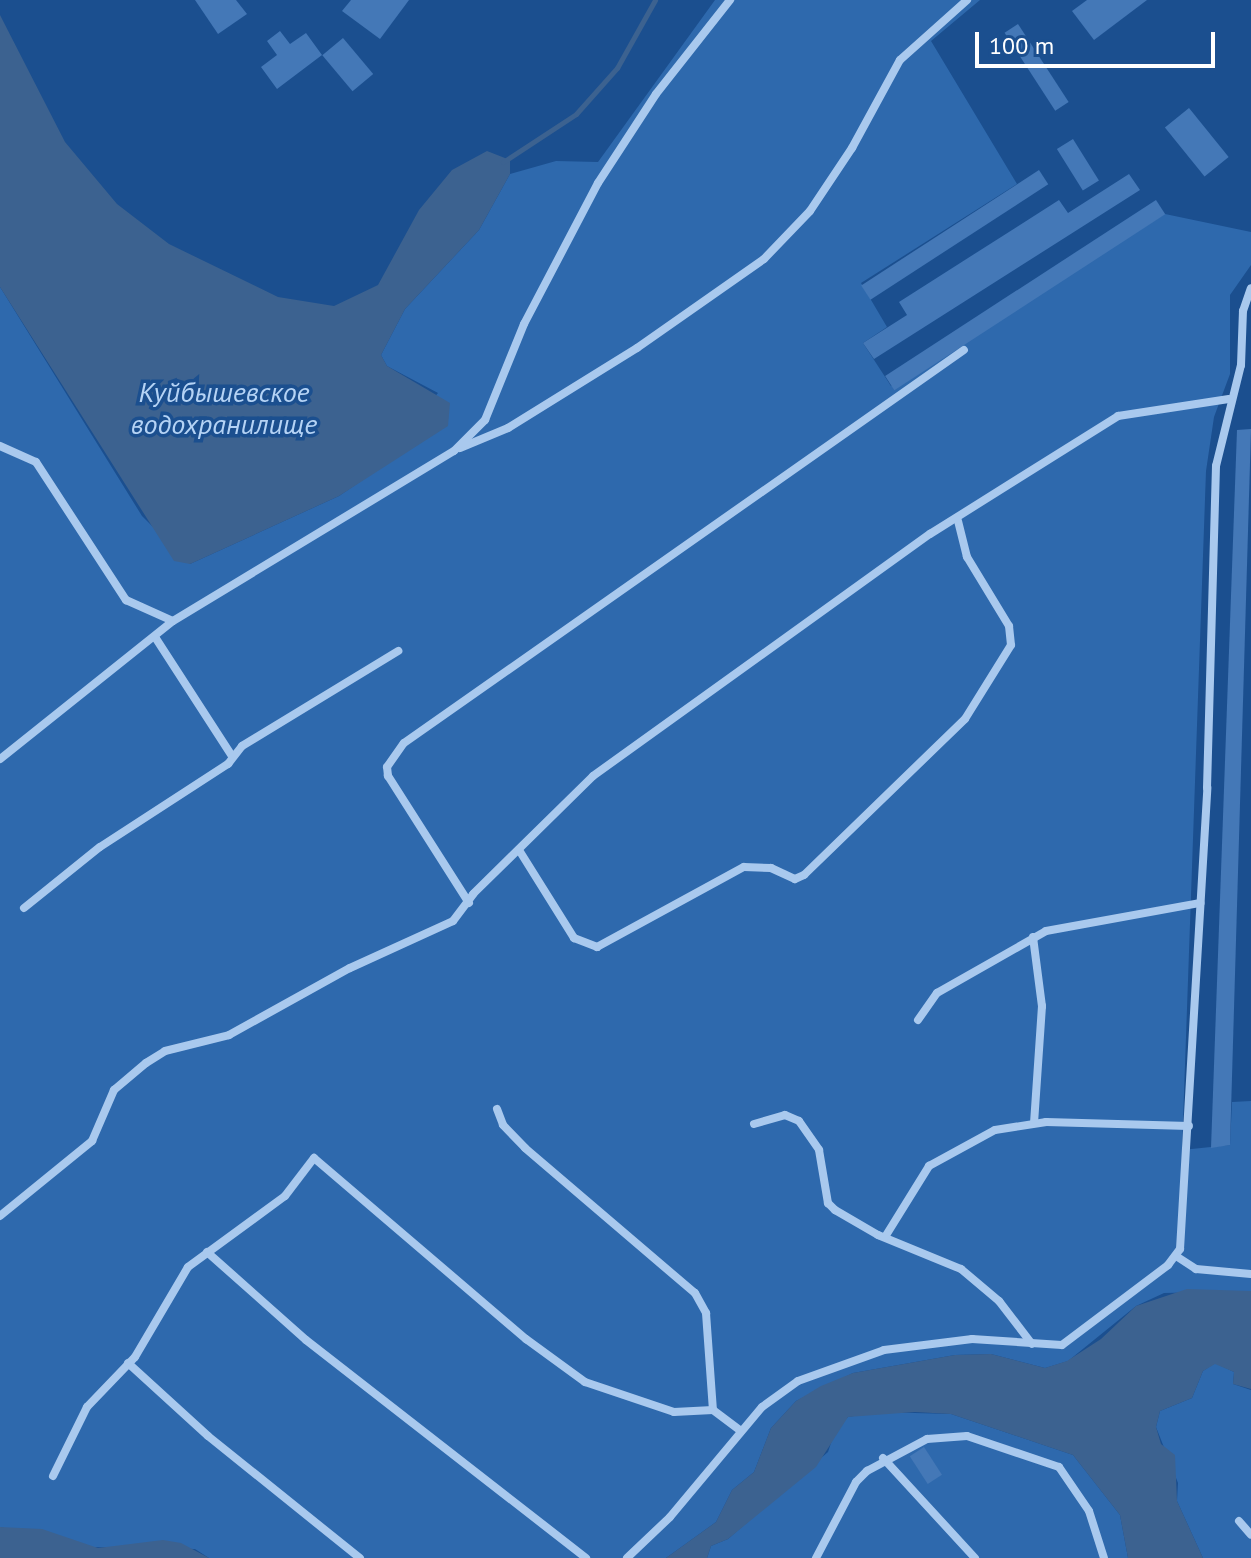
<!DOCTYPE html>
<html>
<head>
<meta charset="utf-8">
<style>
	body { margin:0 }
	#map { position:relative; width:1251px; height:1558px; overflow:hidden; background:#1b4f8f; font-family:"PT Sans",sans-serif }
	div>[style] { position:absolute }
	.green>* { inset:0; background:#2e69ad }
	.water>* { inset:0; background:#3c6290 }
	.stream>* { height:5px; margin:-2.5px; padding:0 2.5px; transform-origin:2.5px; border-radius:2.5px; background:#3c6290 }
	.building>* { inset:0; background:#4478b7; transform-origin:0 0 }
	.street>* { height:8px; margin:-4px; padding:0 4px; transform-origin:4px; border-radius:4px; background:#a9c9ee }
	span { translate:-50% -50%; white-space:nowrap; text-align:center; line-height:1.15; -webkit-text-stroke:7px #1b4f8f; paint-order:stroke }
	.water-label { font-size:28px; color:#b5d3f5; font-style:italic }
	.scale { position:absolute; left:975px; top:32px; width:240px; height:36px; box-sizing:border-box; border:4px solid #fff; border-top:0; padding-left:10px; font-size:24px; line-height:28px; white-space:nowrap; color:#fff; -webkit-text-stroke:6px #1b4f8f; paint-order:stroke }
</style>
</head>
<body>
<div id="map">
	<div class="green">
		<i style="clip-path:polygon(715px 0,980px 0,931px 41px,1017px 184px,861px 283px,887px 327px,863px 343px,891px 386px,1165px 214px,1251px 232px,1251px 265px,1230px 295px,1230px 374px,1214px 417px,1206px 471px,1182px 1150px,1230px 1145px,1232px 1102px,1251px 1101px,1251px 1291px,1164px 1293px,1136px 1306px,1068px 1361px,1045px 1368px,991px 1354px,955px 1355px,853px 1373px,796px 1401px,771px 1428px,754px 1472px,732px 1490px,716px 1522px,666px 1558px,209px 1558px,195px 1549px,88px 1547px,0 1527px,0 287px,142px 516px,190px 564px,339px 496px,364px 479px,438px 393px,387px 366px,381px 355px,405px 309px,479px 230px,510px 174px,556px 161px,598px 162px)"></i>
		<i style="clip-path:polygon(1215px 1363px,1234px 1372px,1233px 1384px,1251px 1390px,1251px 1558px,1203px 1558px,1177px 1501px,1178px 1483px,1156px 1427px,1160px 1411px,1192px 1398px,1203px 1371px)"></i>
		<i style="clip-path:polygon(878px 1412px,951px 1414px,1073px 1455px,1120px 1515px,1128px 1558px,707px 1558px,711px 1546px,728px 1539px,828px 1452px,835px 1431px,848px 1417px)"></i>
	</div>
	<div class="water">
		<i style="clip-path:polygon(0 15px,65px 142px,117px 204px,169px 244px,278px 297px,334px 306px,378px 285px,419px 210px,452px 170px,487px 151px,510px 160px,510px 174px,479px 230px,405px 309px,381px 355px,387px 366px,450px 403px,448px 426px,339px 496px,190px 564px,174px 561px,0 287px)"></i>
		<i style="clip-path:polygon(1187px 1289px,1251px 1291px,1251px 1389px,1233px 1384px,1234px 1372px,1215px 1364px,1203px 1371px,1192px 1398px,1160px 1411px,1156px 1427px,1161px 1444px,1175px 1455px,1177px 1501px,1203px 1558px,1128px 1558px,1120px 1515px,1073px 1455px,951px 1414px,915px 1412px,848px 1417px,816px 1467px,728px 1539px,711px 1546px,707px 1558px,666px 1558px,716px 1522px,732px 1490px,754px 1472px,771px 1428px,796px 1401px,821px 1386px,853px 1373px,955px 1355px,991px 1354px,1045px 1368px,1067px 1361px,1101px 1339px,1136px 1306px)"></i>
		<i style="clip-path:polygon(0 1527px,42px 1529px,98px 1548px,163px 1540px,181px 1543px,209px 1558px,0 1558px)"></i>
	</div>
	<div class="stream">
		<i style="left:503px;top:162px;width:87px;rotate:-33.3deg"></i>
		<i style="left:576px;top:114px;width:62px;rotate:-48.3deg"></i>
		<i style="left:617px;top:68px;width:78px;rotate:-60.8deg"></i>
	</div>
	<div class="building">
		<i style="clip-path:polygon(195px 0,236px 0,247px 14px,218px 34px)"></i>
		<i style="clip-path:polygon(351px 0,409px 0,380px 39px,342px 11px)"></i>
		<i style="clip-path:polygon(1087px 0,1147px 0,1094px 40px,1072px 11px)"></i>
		<i style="left:1018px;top:24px;width:93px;height:16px;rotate:57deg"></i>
		<i style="clip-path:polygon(280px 31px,290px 44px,306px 33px,322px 55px,277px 89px,261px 67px,277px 55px,267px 41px)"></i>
		<i style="left:343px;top:38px;width:47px;height:27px;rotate:50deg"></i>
		<i style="left:1189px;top:108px;width:63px;height:31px;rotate:51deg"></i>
		<i style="left:1073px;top:139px;width:49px;height:19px;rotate:58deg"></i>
		<i style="left:1039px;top:170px;width:17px;height:212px;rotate:57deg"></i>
		<i style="clip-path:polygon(1129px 174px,1140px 190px,874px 359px,863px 343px,907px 315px,899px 302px,1059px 200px,1068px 213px)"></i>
		<i style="left:1156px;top:200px;width:17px;height:323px;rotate:57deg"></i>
		<i style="clip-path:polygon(1251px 429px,1230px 1145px,1211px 1148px,1237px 430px)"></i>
		<i style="left:924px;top:1447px;width:33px;height:17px;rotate:57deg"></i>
	</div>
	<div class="street">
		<i style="left:0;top:446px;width:39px;rotate:24deg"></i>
		<i style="left:36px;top:462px;width:165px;rotate:56.9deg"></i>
		<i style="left:126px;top:600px;width:51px;rotate:24.1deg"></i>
		<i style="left:460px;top:448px;width:52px;rotate:-22.6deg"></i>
		<i style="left:508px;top:428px;width:152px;rotate:-31.8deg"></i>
		<i style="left:637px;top:348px;width:155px;rotate:-35deg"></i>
		<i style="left:764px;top:259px;width:66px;rotate:-46.2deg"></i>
		<i style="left:810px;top:211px;width:76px;rotate:-56.3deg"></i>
		<i style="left:852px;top:148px;width:100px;rotate:-61.4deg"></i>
		<i style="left:900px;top:60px;width:90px;rotate:-41.8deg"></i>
		<i style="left:155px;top:637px;width:142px;rotate:57.1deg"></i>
		<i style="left:0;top:759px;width:221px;rotate:-38.6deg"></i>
		<i style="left:173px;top:621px;width:328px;rotate:-31.2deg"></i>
		<i style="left:454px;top:451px;width:44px;rotate:-45deg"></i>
		<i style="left:485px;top:420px;width:104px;rotate:-67.9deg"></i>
		<i style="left:524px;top:324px;width:159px;rotate:-62.3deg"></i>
		<i style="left:598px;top:183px;width:106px;rotate:-56.9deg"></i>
		<i style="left:656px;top:94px;width:120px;rotate:-51.8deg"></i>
		<i style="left:519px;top:850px;width:104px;rotate:58deg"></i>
		<i style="left:574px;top:938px;width:25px;rotate:21deg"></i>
		<i style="left:597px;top:947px;width:167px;rotate:-28.6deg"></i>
		<i style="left:744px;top:867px;width:27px;rotate:2deg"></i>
		<i style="left:771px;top:868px;width:26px;rotate:25deg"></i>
		<i style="left:795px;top:879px;width:10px;rotate:-24deg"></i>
		<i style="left:804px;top:875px;width:224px;rotate:-44.1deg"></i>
		<i style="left:965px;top:719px;width:87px;rotate:-58.1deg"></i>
		<i style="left:1011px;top:645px;width:19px;rotate:-96deg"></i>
		<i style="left:1009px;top:626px;width:81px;rotate:-121.3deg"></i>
		<i style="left:967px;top:557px;width:37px;rotate:-104deg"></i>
		<i style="left:469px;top:903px;width:151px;rotate:-122.5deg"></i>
		<i style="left:388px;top:776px;width:9px;rotate:-96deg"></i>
		<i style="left:387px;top:767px;width:29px;rotate:-55deg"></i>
		<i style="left:404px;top:743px;width:684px;rotate:-35.06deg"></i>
		<i style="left:24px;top:908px;width:97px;rotate:-38.8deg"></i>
		<i style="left:100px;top:847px;width:153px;rotate:-33deg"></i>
		<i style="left:228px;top:764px;width:23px;rotate:-52deg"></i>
		<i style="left:242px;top:746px;width:183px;rotate:-31.3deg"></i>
		<i style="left:1033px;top:937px;width:70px;rotate:82.6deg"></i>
		<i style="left:1042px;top:1006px;width:117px;rotate:93.9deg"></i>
		<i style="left:918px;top:1020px;width:33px;rotate:-55deg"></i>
		<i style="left:937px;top:993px;width:125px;rotate:-29.6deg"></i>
		<i style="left:1046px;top:931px;width:157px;rotate:-10.3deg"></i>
		<i style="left:497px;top:1109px;width:17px;rotate:69deg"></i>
		<i style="left:503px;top:1125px;width:32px;rotate:46deg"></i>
		<i style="left:525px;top:1148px;width:223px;rotate:40.5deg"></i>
		<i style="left:695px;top:1293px;width:23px;rotate:61deg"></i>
		<i style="left:706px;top:1313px;width:97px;rotate:85.9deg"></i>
		<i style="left:754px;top:1124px;width:32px;rotate:-16deg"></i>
		<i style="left:785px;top:1115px;width:15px;rotate:23deg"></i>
		<i style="left:799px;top:1121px;width:35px;rotate:55deg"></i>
		<i style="left:819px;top:1150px;width:54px;rotate:80.4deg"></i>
		<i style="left:828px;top:1203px;width:10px;rotate:45deg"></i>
		<i style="left:835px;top:1210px;width:50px;rotate:30.2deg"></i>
		<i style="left:878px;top:1235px;width:90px;rotate:22.3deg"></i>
		<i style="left:961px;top:1269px;width:50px;rotate:40.1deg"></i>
		<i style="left:999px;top:1301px;width:54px;rotate:52.5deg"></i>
		<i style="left:0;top:1216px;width:119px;rotate:-39.2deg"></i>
		<i style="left:92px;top:1141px;width:56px;rotate:-66.7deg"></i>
		<i style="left:114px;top:1090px;width:42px;rotate:-40.2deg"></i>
		<i style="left:146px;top:1063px;width:22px;rotate:-32deg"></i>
		<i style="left:165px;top:1051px;width:66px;rotate:-14deg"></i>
		<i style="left:229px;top:1035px;width:138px;rotate:-29deg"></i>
		<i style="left:350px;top:968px;width:113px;rotate:-24.5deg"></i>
		<i style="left:453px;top:921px;width:34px;rotate:-53deg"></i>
		<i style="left:473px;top:894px;width:168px;rotate:-44.5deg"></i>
		<i style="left:593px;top:776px;width:415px;rotate:-35.7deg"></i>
		<i style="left:930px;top:534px;width:222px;rotate:-32.1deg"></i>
		<i style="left:1118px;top:416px;width:112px;rotate:-8.7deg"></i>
		<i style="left:885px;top:1237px;width:84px;rotate:-58.2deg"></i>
		<i style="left:929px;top:1166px;width:75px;rotate:-28.6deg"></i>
		<i style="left:995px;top:1130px;width:52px;rotate:-8.9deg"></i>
		<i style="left:1046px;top:1122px;width:143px;rotate:1.6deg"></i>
		<i style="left:207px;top:1252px;width:132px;rotate:41.6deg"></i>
		<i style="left:306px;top:1340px;width:355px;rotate:37.9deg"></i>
		<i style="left:1176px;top:1256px;width:24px;rotate:33deg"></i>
		<i style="left:1196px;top:1269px;width:55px;rotate:5.2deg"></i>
		<i style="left:128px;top:1363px;width:108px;rotate:42.4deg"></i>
		<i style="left:208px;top:1436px;width:195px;rotate:38.8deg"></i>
		<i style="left:883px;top:1458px;width:136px;rotate:47.4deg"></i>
		<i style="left:53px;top:1476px;width:77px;rotate:-63.8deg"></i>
		<i style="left:87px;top:1407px;width:69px;rotate:-46.2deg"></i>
		<i style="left:135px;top:1357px;width:104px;rotate:-59.5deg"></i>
		<i style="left:188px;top:1267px;width:120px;rotate:-36.2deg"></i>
		<i style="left:285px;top:1196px;width:48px;rotate:-52.7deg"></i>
		<i style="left:314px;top:1158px;width:279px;rotate:40.5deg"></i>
		<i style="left:526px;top:1339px;width:73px;rotate:36.1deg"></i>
		<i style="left:585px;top:1382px;width:94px;rotate:18.6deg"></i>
		<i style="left:674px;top:1412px;width:39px;rotate:-3deg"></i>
		<i style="left:713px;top:1410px;width:35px;rotate:37deg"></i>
		<i style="left:1239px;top:1521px;width:18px;rotate:49deg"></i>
		<i style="left:627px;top:1558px;width:59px;rotate:-43.6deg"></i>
		<i style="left:670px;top:1517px;width:143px;rotate:-50.1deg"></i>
		<i style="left:762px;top:1407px;width:44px;rotate:-35.8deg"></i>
		<i style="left:798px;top:1381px;width:91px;rotate:-19.8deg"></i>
		<i style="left:884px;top:1350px;width:89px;rotate:-7.1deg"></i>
		<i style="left:972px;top:1339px;width:90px;rotate:3.8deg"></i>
		<i style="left:1062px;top:1345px;width:133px;rotate:-37deg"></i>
		<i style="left:1168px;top:1265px;width:20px;rotate:-53deg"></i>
		<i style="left:1180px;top:1249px;width:462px;rotate:-86.6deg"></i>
		<i style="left:1207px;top:788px;width:322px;rotate:-88.4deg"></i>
		<i style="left:1216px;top:466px;width:104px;rotate:-76.1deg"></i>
		<i style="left:1241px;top:365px;width:54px;rotate:-87.9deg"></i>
		<i style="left:1243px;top:311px;width:24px;rotate:-71deg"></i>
		<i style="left:816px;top:1558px;width:86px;rotate:-62.2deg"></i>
		<i style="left:856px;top:1482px;width:16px;rotate:-45deg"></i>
		<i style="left:867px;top:1471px;width:68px;rotate:-28.1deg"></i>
		<i style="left:927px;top:1439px;width:40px;rotate:-4.3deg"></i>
		<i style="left:967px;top:1436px;width:97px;rotate:18.6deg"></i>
		<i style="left:1059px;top:1467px;width:53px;rotate:55.7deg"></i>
		<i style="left:1089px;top:1511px;width:49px;rotate:72.3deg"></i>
	</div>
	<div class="water-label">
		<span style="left:224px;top:408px">Куйбышевское<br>водохранилище</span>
	</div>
	<div class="scale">100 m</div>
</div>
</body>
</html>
